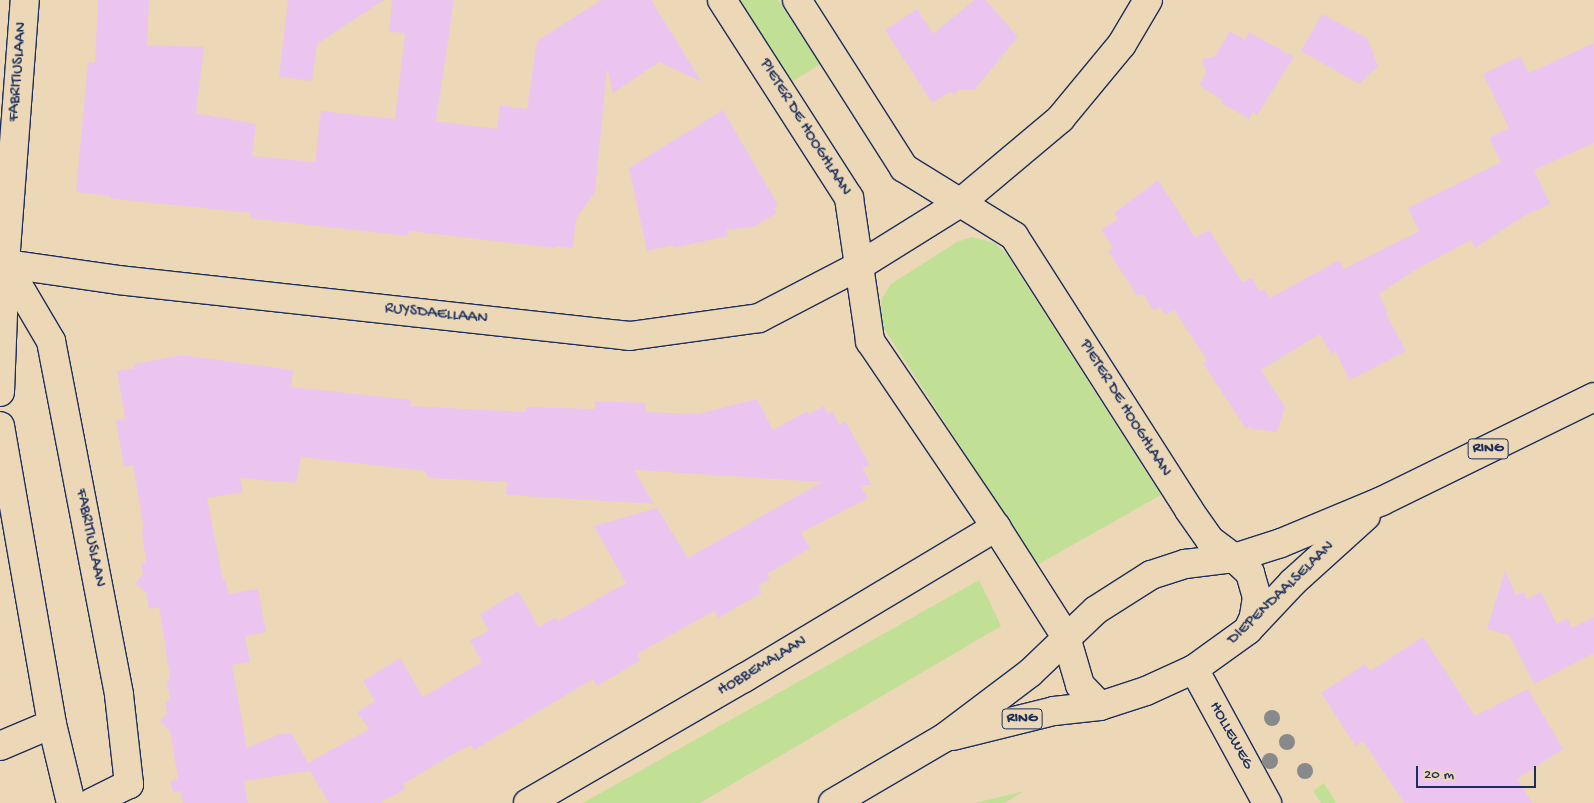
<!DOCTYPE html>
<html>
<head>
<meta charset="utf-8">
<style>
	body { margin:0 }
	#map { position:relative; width:1594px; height:803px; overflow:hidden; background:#ecd8b6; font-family:"Gochi Hand",sans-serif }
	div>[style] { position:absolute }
	.green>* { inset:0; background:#c2df96 }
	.building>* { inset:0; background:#ebc5f0 }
	.roads { filter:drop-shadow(1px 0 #1b2f5e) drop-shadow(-1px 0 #1b2f5e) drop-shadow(0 1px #1b2f5e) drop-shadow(0 -1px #1b2f5e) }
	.street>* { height:28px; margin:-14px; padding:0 14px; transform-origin:14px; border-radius:14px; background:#ecd8b6 }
	.primary>* { height:28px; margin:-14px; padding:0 14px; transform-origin:14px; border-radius:14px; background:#ecd8b6 }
	.trees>* { width:16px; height:16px; margin:-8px; border-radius:50%; background:#87898a }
	span { translate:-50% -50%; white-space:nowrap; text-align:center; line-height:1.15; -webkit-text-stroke:4.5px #ecd8b6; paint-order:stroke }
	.shield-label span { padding:1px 4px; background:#ecd8b6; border:1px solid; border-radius:4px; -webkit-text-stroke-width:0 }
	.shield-label { font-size:15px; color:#1b2f5e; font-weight:700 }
	.street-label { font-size:16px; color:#1b2f5e }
	.scale { position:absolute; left:1416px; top:766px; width:120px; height:22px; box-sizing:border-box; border:2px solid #1b2f5e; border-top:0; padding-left:6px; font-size:15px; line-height:18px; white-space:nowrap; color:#1b2f5e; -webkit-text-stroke:4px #ecd8b6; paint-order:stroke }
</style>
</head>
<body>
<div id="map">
	<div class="green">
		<i style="clip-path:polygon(739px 0,778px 0,820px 64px,792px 82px)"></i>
		<i style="clip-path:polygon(972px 237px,995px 243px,1007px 255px,1161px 495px,1037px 565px,885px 330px,880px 314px,882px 298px,891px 284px,957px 242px)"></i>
		<i style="clip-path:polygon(979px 580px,1001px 626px,700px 803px,583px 803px)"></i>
		<i style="clip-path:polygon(1324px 783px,1336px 803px,1321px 803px,1313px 791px)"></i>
		<i style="clip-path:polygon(1024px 791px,1005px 803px,975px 803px)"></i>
	</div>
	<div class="building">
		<i style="clip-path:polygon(98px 0,149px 0,147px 45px,204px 47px,196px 113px,256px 124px,252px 156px,315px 162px,321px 111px,395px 119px,405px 33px,389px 32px,392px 0,454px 0,436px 121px,497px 129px,500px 105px,527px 109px,537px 41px,601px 0,651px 0,702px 82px,659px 62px,613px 93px,607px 68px,595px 192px,576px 219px,573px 248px,556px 246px,555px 248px,409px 231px,408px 236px,250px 218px,251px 213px,115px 199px,109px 198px,110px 196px,76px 192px,88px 62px,95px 63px)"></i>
		<i style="clip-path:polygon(288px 0,384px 0,317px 44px,312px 81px,279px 77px)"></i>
		<i style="clip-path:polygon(974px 0,986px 0,1018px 37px,974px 90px,959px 89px,954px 94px,950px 92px,932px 103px,885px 30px,917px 9px,933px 34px)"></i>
		<i style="clip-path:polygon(1322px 14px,1367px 38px,1378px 66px,1359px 84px,1301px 51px)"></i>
		<i style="clip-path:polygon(1230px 31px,1245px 40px,1249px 32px,1294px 57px,1257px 115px,1253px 112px,1249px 119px,1221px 103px,1223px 101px,1199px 85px,1206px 73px,1202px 59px,1215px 56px)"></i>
		<i style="clip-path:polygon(1594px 43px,1594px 143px,1534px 170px,1550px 204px,1524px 216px,1475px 248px,1471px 240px,1415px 270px,1379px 294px,1388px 313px,1386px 314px,1406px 351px,1350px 380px,1335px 351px,1331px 354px,1320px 334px,1261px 370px,1285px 407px,1277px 432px,1251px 429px,1249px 426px,1246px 429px,1203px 363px,1207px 360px,1174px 310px,1165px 315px,1160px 307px,1154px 311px,1143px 294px,1138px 297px,1108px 251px,1113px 248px,1101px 230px,1118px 219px,1114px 213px,1158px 180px,1195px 237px,1209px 230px,1242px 282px,1252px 278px,1260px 292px,1264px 289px,1270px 298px,1339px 260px,1344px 269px,1419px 231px,1408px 208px,1501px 162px,1489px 138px,1509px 128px,1483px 74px,1520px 56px,1529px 73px)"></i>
		<i style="clip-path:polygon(723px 110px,778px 205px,774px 208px,777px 213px,753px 227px,726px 230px,728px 236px,673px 248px,673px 245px,647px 251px,629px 168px)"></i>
		<i style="clip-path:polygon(evenodd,182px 355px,293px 370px,291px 387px,411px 400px,410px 406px,525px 412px,526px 407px,595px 409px,595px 401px,646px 403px,646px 412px,698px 414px,757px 399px,773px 430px,807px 411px,809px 414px,824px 406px,828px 414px,832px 411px,840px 425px,845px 421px,870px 465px,862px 468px,872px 485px,860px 485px,868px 498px,801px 533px,810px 548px,767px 574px,770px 579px,758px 586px,762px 593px,718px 618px,714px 611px,637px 654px,640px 661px,617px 674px,597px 686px,593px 679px,474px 750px,471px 745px,455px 753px,403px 784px,405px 789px,380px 803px,329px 803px,310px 771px,244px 781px,248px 803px,183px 803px,181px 791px,173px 792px,170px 782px,178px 778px,170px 731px,160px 722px,167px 713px,165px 702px,170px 701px,167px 681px,170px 677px,159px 607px,149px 609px,146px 592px,135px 584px,143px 574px,141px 564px,146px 562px,142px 531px,144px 528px,133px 465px,124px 467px,116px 420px,125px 419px,117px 371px,135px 368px,134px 364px,182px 355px,301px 457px,425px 471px,429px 478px,507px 482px,506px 495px,654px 504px,634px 470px,822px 482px,688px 558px,657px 508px,594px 526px,626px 583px,558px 621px,556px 617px,539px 627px,518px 591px,480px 615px,489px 630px,470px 641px,482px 662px,423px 697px,400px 658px,363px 681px,375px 701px,357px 712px,369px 729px,308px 763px,292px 734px,280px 734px,247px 748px,232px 665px,250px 662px,245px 636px,266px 632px,258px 589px,229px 594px,225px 579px,223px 580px,207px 498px,243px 492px,240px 478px,296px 483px,301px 457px)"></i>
		<i style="clip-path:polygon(1505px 571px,1516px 595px,1524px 592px,1527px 599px,1541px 592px,1557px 624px,1567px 618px,1572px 628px,1594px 617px,1594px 653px,1534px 684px,1509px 635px,1487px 629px)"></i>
		<i style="clip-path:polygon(1423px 637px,1475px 716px,1528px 689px,1563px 749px,1517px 779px,1532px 803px,1404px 803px,1363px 741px,1356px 746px,1345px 730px,1321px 693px,1365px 664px,1370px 671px)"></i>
	</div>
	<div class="roads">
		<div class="street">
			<i style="left:722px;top:0;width:235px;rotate:57.3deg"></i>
			<i style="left:849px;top:198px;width:145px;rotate:81.6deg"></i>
			<i style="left:870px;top:341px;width:225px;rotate:55.9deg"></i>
			<i style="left:996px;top:527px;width:130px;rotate:57.5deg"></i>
			<i style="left:1066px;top:637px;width:50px;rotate:73.7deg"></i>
			<i style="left:1080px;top:685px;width:29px;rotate:46deg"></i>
			<i style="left:797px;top:0;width:199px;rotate:57.5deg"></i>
			<i style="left:904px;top:168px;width:129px;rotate:31.7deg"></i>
			<i style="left:1014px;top:236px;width:325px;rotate:57.4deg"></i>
			<i style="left:1189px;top:510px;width:37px;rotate:55deg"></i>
			<i style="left:1210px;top:540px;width:30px;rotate:37deg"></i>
			<i style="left:1234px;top:558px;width:22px;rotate:43deg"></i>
			<i style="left:1250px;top:573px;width:25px;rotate:74deg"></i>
			<i style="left:1257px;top:597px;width:20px;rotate:99deg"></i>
			<i style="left:1254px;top:617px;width:14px;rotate:115deg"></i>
			<i style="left:0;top:263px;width:119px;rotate:8.2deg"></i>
			<i style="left:118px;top:280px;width:515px;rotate:6.24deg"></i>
			<i style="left:630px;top:336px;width:130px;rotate:-7.9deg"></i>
			<i style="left:759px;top:318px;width:113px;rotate:-27.5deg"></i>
			<i style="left:859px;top:266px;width:119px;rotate:-32deg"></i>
			<i style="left:960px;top:203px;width:131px;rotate:-40deg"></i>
			<i style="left:1060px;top:119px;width:97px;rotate:-50.4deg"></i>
			<i style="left:1122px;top:44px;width:51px;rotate:-59.4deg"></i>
			<i style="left:5px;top:263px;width:91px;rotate:59.5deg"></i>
			<i style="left:51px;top:341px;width:360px;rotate:79.1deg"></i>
			<i style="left:119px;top:695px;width:90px;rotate:83.6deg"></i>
			<i style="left:129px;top:784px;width:42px;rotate:153.4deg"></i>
			<i style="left:0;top:392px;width:129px;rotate:-87.8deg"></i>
			<i style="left:5px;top:263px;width:264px;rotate:-85.7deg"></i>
			<i style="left:0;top:426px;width:303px;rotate:80.1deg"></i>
			<i style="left:52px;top:724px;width:81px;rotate:76.5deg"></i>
			<i style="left:1194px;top:669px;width:153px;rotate:61.4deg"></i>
			<i style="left:0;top:746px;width:56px;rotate:-22.9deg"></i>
			<i style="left:528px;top:803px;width:250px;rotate:-30.1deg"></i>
			<i style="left:744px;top:678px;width:294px;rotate:-30.9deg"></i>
		</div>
		<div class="primary">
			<i style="left:953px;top:736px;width:104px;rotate:-13.9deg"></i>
			<i style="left:1054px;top:711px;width:46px;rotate:-6.2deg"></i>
			<i style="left:1100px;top:706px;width:48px;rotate:-18.1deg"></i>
			<i style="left:1146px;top:691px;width:53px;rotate:-24.6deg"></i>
			<i style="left:1194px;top:669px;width:67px;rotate:-35.8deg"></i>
			<i style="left:1248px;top:630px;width:66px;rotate:-46.8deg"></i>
			<i style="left:1293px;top:582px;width:98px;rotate:-42.1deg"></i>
			<i style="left:833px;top:803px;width:129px;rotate:-30.4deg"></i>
			<i style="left:944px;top:738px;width:108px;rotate:-37.1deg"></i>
			<i style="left:1030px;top:673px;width:91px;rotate:-43.7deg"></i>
			<i style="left:1096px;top:610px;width:65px;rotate:-32.5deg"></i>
			<i style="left:1151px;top:575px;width:36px;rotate:-18deg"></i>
			<i style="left:1185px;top:564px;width:49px;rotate:-7deg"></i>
			<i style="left:1234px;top:558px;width:49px;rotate:-17.7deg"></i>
			<i style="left:1281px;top:543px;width:109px;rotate:-22.6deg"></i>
			<i style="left:1382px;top:501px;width:236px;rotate:-26.1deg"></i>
		</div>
	</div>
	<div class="trees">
		<i style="left:1272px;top:718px"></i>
		<i style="left:1287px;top:742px"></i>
		<i style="left:1270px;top:761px"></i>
		<i style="left:1305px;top:771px"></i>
	</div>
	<div class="shield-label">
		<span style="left:1488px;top:449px">RING</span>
		<span style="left:1022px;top:719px">RING</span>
	</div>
	<div class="street-label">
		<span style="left:19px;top:72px;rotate:-85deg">FABRITIUSLAAN</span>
		<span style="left:804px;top:128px;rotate:58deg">PIETER DE HOOGHLAAN</span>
		<span style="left:436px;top:315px;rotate:6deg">RUYSDAELLAAN</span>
		<span style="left:1124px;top:409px;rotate:58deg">PIETER DE HOOGHLAAN</span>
		<span style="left:89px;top:538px;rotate:79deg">FABRITIUSLAAN</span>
		<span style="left:1282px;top:594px;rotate:-44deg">DIEPENDAALSELAAN</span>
		<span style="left:763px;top:667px;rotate:-31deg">HOBBEMALAAN</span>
		<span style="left:1230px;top:736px;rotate:61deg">HOLLEWEG</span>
	</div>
	<div class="scale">20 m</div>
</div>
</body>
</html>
